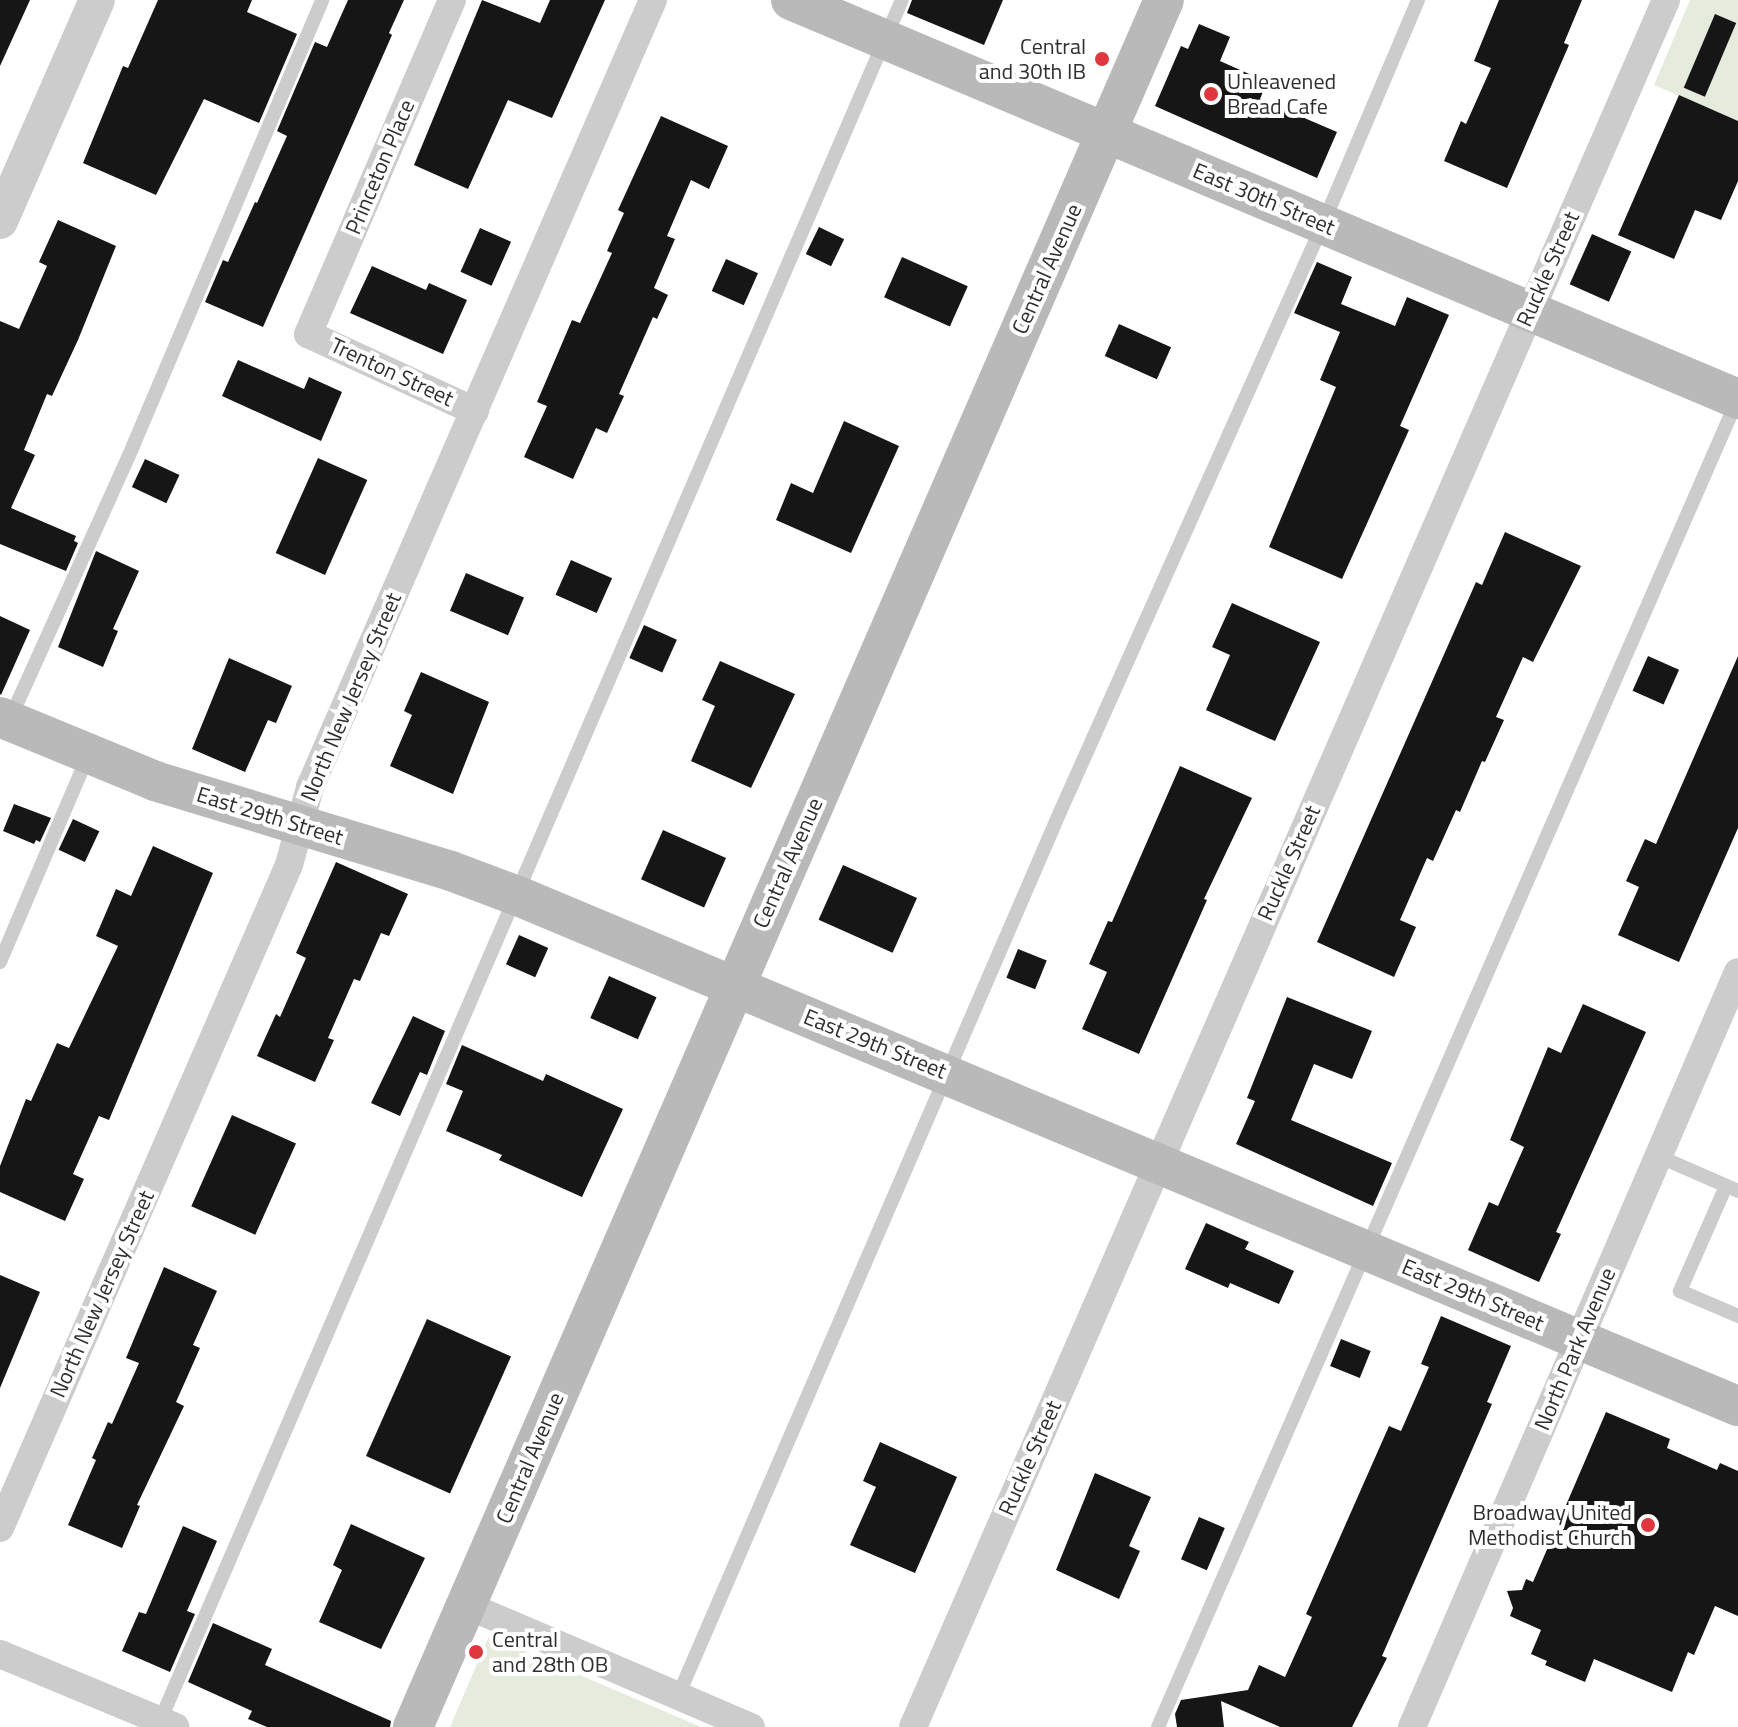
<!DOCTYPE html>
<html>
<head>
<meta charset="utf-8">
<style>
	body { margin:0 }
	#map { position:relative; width:1738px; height:1727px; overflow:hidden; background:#fff; font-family:"Titillium Web",sans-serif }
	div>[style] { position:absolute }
	.green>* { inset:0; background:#e5ecdd }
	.building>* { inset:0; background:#161616; transform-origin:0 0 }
	.service>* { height:14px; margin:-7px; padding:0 7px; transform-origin:7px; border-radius:7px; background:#ccc }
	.minor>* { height:28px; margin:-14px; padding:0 14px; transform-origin:14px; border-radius:14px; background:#ccc }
	.tertiary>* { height:36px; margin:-18px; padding:0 18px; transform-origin:18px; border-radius:18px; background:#ccc }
	.secondary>* { height:40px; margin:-20px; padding:0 20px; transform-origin:20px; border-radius:20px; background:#b9b9b9 }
	.dots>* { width:22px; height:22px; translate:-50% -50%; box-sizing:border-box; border:4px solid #fff; border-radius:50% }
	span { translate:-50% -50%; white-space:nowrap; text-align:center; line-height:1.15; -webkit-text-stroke:8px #fff; paint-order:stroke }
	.poi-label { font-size:22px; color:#2f2f2f }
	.right { translate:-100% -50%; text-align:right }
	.left { translate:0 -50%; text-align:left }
	.street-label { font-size:22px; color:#2f2f2f }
</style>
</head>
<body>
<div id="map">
	<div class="green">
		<i style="clip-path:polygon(1690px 0,1738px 0,1738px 121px,1654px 85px)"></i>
		<i style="clip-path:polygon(489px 1636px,701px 1727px,450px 1727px)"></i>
	</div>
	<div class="building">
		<i style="clip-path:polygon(0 0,30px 0,0 66px)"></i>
		<i style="clip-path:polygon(158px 0,252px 0,247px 12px,297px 34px,259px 123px,204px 99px,156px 195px,83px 163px,123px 66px,128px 68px)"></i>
		<i style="clip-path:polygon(348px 0,404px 0,389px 33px,392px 35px,263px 327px,205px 302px,223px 260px,228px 262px,255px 202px,257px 203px,287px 136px,277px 131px,315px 42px,327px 47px)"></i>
		<i style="clip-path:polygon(482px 0,540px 23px,550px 0,605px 0,552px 118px,508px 100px,468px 189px,414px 165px)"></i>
		<i style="clip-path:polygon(912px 0,1003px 0,984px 45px,907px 13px)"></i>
		<i style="clip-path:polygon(1499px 0,1582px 0,1564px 43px,1569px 45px,1507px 188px,1444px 161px,1461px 121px,1466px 124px,1491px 68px,1474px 61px)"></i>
		<i style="left:1715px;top:14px;width:23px;height:80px;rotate:23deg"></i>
		<i style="clip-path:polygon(1199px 24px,1230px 37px,1220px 61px,1267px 82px,1260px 99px,1337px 132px,1317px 178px,1155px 106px,1181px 46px,1188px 49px)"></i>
		<i style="clip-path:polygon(1679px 95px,1738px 121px,1738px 181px,1721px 220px,1695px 210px,1674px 259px,1618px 235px)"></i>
		<i style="clip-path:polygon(661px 116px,728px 146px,709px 189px,691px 180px,667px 236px,675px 239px,654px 288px,668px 295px,657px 319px,653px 317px,619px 394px,624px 396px,607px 433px,596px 428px,573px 479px,524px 457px,547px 406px,537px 402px,572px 320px,580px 323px,612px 253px,607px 251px,624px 213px,618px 210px)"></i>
		<i style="clip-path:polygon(58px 220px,116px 246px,78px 340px,52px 396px,47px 394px,24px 450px,35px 455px,11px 508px,76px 536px,74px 541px,78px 543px,66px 571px,0 544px,0 321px,19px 329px,47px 266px,39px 262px)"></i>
		<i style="left:819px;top:227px;width:28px;height:30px;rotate:26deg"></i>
		<i style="left:480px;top:228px;width:34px;height:48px;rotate:24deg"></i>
		<i style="left:1592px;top:234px;width:43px;height:55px;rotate:24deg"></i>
		<i style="left:902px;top:257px;width:72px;height:44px;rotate:24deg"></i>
		<i style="left:726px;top:259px;width:35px;height:35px;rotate:24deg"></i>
		<i style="clip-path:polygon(1317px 262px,1352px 277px,1341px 304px,1395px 326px,1407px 297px,1449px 315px,1400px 426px,1409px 430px,1342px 579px,1269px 547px,1336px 387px,1320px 380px,1340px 332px,1294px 313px)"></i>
		<i style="clip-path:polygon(372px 266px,426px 290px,429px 283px,467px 300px,443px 354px,350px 313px)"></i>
		<i style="left:1119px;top:324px;width:57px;height:35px;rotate:24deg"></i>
		<i style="clip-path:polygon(238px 360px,304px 389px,309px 377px,342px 392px,321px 441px,222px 396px)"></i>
		<i style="clip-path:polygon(844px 421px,899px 446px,851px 553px,776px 520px,791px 483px,813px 493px)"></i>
		<i style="left:318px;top:458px;width:54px;height:104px;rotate:24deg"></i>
		<i style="left:145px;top:459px;width:38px;height:31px;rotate:25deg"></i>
		<i style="clip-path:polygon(1505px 532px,1581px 566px,1533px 662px,1523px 657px,1496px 717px,1504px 720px,1485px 762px,1482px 761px,1460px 812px,1456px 810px,1433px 861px,1427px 858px,1400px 920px,1416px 927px,1394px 977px,1317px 942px,1476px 582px,1482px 585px)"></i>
		<i style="clip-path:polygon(96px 551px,139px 571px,113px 629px,118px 631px,103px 667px,58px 647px)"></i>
		<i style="left:571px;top:560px;width:45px;height:38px;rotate:24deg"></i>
		<i style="left:466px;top:573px;width:63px;height:41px;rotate:23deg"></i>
		<i style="clip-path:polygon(1232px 603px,1320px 642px,1275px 741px,1206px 710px,1230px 655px,1212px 647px)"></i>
		<i style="clip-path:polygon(0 616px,30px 630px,1px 695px,0 694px)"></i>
		<i style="left:644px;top:625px;width:36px;height:36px;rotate:24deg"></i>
		<i style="left:1648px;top:656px;width:34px;height:38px;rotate:24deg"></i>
		<i style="clip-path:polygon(1738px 656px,1738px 828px,1679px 962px,1618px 935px,1639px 887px,1626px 881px,1645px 839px,1656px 844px)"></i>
		<i style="clip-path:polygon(229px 658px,292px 686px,276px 723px,268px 720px,245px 772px,192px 749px)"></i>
		<i style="clip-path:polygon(720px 661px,795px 694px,751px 788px,691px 761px,715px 706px,702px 700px)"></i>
		<i style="clip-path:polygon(421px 672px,489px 702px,453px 794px,390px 766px,412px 715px,404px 711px)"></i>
		<i style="clip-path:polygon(1180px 766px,1252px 798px,1204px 899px,1207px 900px,1139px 1054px,1082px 1029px,1107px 972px,1089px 964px,1108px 921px,1112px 922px)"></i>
		<i style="clip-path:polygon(14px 804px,51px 818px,40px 842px,36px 840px,34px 844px,3px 831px)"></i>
		<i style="left:73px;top:819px;width:29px;height:34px;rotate:25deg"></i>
		<i style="left:663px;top:830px;width:69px;height:54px;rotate:24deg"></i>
		<i style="clip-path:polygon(153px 846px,213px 873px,109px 1120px,99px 1116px,73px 1174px,84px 1179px,65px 1221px,0 1192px,0 1166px,26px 1099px,31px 1101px,57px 1043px,69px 1048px,118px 946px,96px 936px,116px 889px,131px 896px)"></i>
		<i style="clip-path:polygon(336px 862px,408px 894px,389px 936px,381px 933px,360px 981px,354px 979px,328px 1038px,334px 1040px,315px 1082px,257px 1056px,276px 1014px,280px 1017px,306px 958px,296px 953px)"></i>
		<i style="left:843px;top:865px;width:81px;height:60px;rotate:24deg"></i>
		<i style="left:519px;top:935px;width:32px;height:32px;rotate:24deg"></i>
		<i style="left:1018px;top:949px;width:31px;height:31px;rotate:22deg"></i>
		<i style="left:609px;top:976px;width:52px;height:46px;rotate:24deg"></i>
		<i style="clip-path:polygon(1287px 997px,1372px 1031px,1352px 1079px,1314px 1064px,1291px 1120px,1392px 1163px,1373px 1206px,1236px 1144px,1255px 1101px,1247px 1098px)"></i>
		<i style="clip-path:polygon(1583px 1004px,1646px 1032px,1556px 1232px,1561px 1234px,1539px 1282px,1468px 1250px,1489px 1202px,1498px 1206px,1524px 1147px,1510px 1140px,1548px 1047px,1561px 1053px)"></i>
		<i style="clip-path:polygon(413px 1016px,445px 1031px,427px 1075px,420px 1072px,400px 1116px,371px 1103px)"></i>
		<i style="clip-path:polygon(462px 1045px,543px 1081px,546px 1074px,623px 1109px,582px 1197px,499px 1160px,502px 1155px,446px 1131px,463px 1091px,446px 1084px)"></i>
		<i style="left:232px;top:1115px;width:70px;height:100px;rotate:24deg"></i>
		<i style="clip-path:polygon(1206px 1223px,1249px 1242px,1245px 1249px,1294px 1271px,1279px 1304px,1230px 1283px,1228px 1288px,1185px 1269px)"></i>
		<i style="clip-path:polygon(164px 1267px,217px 1291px,193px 1345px,200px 1348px,176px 1402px,184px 1406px,137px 1505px,140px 1506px,122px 1548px,68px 1525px,96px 1460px,92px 1458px,108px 1422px,112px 1424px,139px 1363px,126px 1358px)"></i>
		<i style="clip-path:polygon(0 1275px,40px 1292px,0 1388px)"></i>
		<i style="clip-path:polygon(1441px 1316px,1511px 1346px,1487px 1402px,1492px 1404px,1382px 1656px,1387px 1658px,1352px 1727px,1280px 1727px,1221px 1701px,1224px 1727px,1177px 1727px,1175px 1714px,1181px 1700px,1248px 1690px,1259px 1665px,1285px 1677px,1312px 1617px,1306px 1614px,1389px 1426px,1401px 1431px,1429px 1367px,1421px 1364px)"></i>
		<i style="left:427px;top:1319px;width:92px;height:150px;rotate:24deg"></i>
		<i style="left:1341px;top:1339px;width:32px;height:29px;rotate:22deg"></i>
		<i style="clip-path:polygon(1606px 1412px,1670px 1439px,1667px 1448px,1717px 1470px,1720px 1463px,1738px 1471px,1738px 1616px,1715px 1606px,1694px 1655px,1688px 1652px,1672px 1692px,1594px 1659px,1585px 1682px,1545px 1665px,1547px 1661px,1531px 1654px,1541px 1630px,1510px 1616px,1513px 1608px,1507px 1591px,1522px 1590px,1526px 1579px,1533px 1582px)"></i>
		<i style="clip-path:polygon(880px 1442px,957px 1477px,915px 1573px,850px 1545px,876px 1487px,863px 1481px)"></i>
		<i style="clip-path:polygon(1095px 1473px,1151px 1497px,1129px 1546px,1140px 1551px,1119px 1599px,1056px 1570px)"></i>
		<i style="left:1199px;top:1517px;width:28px;height:46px;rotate:23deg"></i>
		<i style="clip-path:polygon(351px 1524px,425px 1558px,381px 1649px,319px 1622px,342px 1570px,333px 1565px)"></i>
		<i style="clip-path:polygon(183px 1526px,217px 1541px,187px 1611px,195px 1614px,170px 1672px,122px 1651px,139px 1612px,146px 1614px)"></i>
		<i style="clip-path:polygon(213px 1623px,272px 1649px,265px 1665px,391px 1721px,390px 1727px,267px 1727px,248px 1719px,252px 1711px,188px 1682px)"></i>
	</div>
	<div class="service">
		<i style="left:10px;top:719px;width:299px;rotate:-65.7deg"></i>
		<i style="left:133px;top:446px;width:484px;rotate:-67deg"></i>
		<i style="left:0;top:962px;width:222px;rotate:-66.9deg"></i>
		<i style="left:1658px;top:1156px;width:87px;rotate:23.6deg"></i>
		<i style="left:1726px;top:1186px;width:115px;rotate:113.7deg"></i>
		<i style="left:1680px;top:1291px;width:63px;rotate:23.3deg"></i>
		<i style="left:678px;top:1696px;width:963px;rotate:-66.63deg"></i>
		<i style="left:1060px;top:812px;width:644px;rotate:-65.9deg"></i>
		<i style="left:1323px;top:224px;width:243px;rotate:-67deg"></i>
		<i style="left:160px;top:1721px;width:1874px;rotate:-66.68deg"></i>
		<i style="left:1158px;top:1727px;width:1445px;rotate:-66.42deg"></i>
	</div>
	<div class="minor">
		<i style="left:452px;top:0;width:364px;rotate:113.3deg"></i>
		<i style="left:308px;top:334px;width:184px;rotate:24.8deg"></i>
		<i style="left:0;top:1528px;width:723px;rotate:-66.45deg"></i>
		<i style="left:289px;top:865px;width:81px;rotate:-74.9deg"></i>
		<i style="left:310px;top:787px;width:858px;rotate:-66.45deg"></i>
		<i style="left:466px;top:1605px;width:310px;rotate:23.2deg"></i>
		<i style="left:0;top:1654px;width:190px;rotate:22.6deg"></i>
		<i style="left:913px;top:1727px;width:1884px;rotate:-66.44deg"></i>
		<i style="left:1412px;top:1727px;width:822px;rotate:-66.65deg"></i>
	</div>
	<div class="tertiary">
		<i style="left:0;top:221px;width:241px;rotate:-66.3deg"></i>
	</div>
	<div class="secondary">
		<i style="left:791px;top:0;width:1028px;rotate:22.85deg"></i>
		<i style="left:0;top:717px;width:168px;rotate:22.4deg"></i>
		<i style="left:155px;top:781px;width:309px;rotate:16.9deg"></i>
		<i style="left:451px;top:871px;width:72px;rotate:20.5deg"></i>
		<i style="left:518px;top:896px;width:1322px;rotate:22.69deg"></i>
		<i style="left:413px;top:1727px;width:1883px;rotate:-66.5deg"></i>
	</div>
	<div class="dots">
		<i style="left:1102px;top:59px;background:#e0373e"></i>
		<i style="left:1211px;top:94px;background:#e0373e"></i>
		<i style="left:1648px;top:1525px;background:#e0373e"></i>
		<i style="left:476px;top:1652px;background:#e0373e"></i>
	</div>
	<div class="poi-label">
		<span class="right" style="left:1086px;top:59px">Central<br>and 30th IB</span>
		<span class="left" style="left:1227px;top:94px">Unleavened<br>Bread Cafe</span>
		<span class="right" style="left:1632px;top:1525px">Broadway United<br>Methodist Church</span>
		<span class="left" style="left:492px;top:1652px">Central<br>and 28th OB</span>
	</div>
	<div class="street-label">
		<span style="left:380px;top:167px;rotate:-67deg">Princeton Place</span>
		<span style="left:1264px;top:199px;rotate:23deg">East 30th Street</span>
		<span style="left:1047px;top:269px;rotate:-66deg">Central Avenue</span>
		<span style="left:1548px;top:269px;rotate:-66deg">Ruckle Street</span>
		<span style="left:392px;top:372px;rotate:25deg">Trenton Street</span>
		<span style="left:351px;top:697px;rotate:-67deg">North New Jersey Street</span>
		<span style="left:270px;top:816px;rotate:17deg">East 29th Street</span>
		<span style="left:788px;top:863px;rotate:-66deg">Central Avenue</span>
		<span style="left:1289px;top:863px;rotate:-66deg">Ruckle Street</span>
		<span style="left:875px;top:1044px;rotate:22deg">East 29th Street</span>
		<span style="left:102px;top:1294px;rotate:-66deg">North New Jersey Street</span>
		<span style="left:1473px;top:1295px;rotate:23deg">East 29th Street</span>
		<span style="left:1575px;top:1349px;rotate:-67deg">North Park Avenue</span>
		<span style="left:530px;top:1458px;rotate:-67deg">Central Avenue</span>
		<span style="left:1030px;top:1458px;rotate:-66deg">Ruckle Street</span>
	</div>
</div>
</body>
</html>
